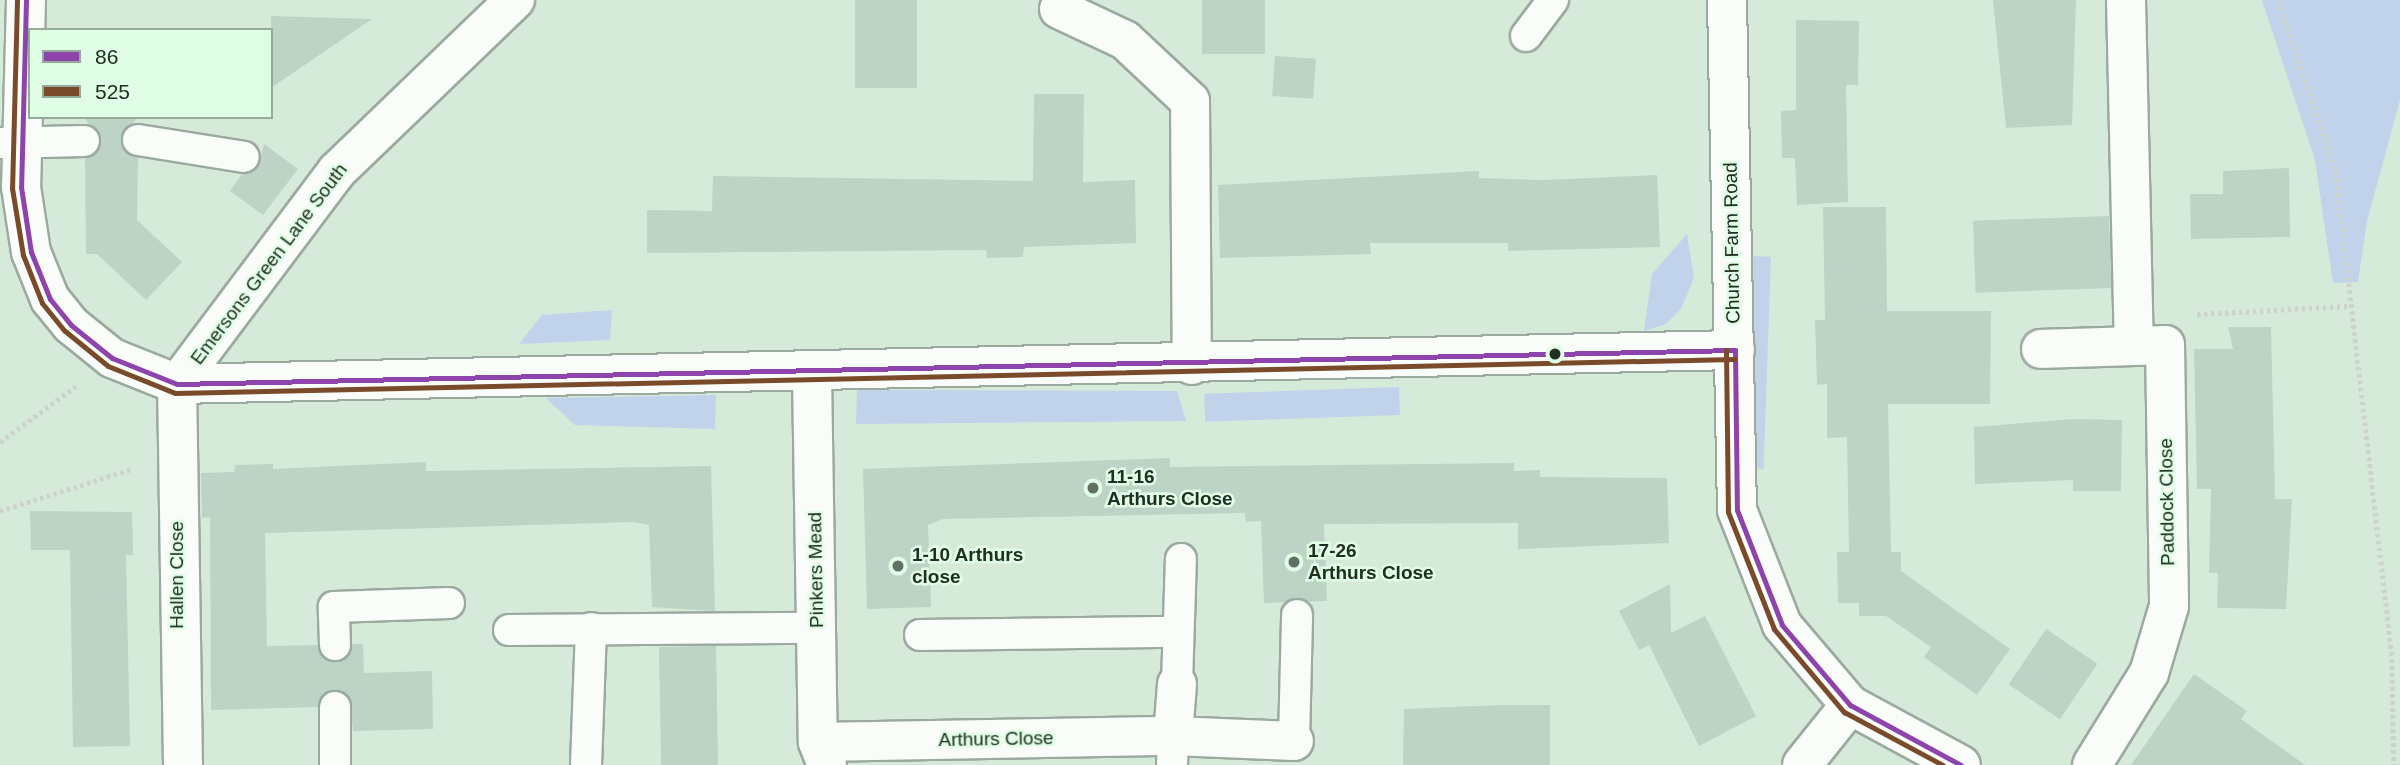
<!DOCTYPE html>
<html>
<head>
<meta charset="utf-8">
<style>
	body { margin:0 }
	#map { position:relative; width:2400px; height:765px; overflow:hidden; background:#d6eada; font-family:Helvetica,sans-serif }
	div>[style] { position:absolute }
	.green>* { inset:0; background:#c1d3ea; transform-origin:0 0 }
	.building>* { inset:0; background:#bcd3c6; transform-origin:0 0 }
	.path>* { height:4.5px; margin-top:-2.25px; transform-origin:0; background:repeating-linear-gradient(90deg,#cdd2cd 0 3.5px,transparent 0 7px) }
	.roads { filter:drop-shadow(2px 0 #9baa9e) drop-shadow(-2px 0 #9baa9e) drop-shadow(0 2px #9baa9e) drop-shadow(0 -2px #9baa9e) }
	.lane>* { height:30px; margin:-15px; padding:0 15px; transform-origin:15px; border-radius:15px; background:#f9fcf9 }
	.street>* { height:38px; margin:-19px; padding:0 19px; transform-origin:19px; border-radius:19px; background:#f9fcf9 }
	.bus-1>* { height:5px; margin:-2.5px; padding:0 2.5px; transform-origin:2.5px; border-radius:2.5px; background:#8e44ad }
	.bus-2>* { height:5px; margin:-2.5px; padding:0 2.5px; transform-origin:2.5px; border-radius:2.5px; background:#7a4b2a }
	.dots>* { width:19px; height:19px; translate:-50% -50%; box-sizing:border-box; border:4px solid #e0fee5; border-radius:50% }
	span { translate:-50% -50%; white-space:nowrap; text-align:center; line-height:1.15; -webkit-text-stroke:5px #e0fee5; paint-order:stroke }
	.street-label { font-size:19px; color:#202e23 }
	.poi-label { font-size:19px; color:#202e23; font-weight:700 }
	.left { translate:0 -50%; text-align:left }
	.legend { position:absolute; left:28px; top:28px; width:245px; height:91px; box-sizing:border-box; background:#e0fee5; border:2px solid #93ab97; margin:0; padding:9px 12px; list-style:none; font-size:21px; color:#202e23 }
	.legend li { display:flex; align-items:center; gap:14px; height:35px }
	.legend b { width:35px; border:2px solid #93ab97 }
</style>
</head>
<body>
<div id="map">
	<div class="green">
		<i style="clip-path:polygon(2262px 0,2400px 0,2400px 100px,2367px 221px,2358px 282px,2333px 283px,2315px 160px)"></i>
		<i style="clip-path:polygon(1687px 234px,1694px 278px,1681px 309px,1666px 324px,1644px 331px,1652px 274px)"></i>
		<i style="left:1747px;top:256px;width:24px;height:212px;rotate:2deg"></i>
		<i style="clip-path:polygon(612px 310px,610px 340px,519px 344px,542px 315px)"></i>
		<i style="left:1399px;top:387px;width:28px;height:195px;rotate:88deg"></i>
		<i style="clip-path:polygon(857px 390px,1177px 391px,1186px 421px,856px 424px)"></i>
		<i style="clip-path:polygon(716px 395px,715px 429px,575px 425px,546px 398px)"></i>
	</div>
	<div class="building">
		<i style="left:855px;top:0;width:62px;height:88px"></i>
		<i style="left:1202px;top:0;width:63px;height:54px"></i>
		<i style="clip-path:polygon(1993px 0,2076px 0,2072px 125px,2006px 128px)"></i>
		<i style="clip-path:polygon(271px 16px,372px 19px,271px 88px)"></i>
		<i style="clip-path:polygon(1796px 20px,1859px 21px,1858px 85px,1846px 85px,1848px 202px,1797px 205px,1795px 158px,1782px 158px,1781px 111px,1796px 110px)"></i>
		<i style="left:1275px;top:56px;width:41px;height:40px;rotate:4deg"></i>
		<i style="clip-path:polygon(1034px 94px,1084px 94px,1083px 182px,1135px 180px,1136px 243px,1024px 247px,1023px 257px,987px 258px,986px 250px,647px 253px,647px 210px,712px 211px,713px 176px,1033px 181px)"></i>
		<i style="clip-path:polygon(84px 117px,138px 117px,121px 138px,126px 153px,138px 158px,137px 220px,182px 262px,146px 300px,97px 254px,86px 254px,85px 158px,101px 141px)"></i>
		<i style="clip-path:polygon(264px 144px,298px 169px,263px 215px,230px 191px,242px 174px,258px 167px)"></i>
		<i style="clip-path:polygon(2289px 168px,2290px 237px,2191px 239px,2190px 194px,2223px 194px,2223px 171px)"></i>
		<i style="clip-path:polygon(1479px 171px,1479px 178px,1543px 180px,1657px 175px,1660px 247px,1508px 251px,1508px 243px,1370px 243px,1371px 254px,1220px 258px,1218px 185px)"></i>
		<i style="clip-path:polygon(1823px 207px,1886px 207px,1887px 311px,1991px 311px,1990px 404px,1888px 404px,1891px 552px,1901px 552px,1901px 571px,2010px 649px,1977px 695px,1924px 657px,1931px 647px,1886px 616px,1859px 616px,1859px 603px,1838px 603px,1837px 552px,1849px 552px,1847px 437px,1827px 438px,1827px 384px,1817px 385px,1815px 320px,1825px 320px)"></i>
		<i style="left:2109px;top:216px;width:72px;height:136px;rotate:88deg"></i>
		<i style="clip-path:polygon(2228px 327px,2271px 327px,2275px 499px,2292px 499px,2286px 609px,2217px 608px,2218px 573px,2209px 573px,2211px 489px,2197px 489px,2194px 349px,2233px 349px)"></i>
		<i style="clip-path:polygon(2074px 419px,2122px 420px,2121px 491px,2073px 491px,2073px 480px,1975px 484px,1974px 427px)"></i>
		<i style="clip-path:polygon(1170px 458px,1170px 467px,1514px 463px,1514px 471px,1540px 470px,1540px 477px,1667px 478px,1669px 543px,1518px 549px,1518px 523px,1324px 524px,1327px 601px,1264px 603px,1261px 521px,1246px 522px,1245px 513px,943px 519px,928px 525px,931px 607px,867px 609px,863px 469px)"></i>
		<i style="clip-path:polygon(426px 462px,426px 471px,711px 466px,715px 611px,652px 607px,649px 525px,634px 522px,265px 533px,267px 646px,318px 645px,335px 662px,345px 659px,352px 644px,363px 644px,364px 673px,432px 671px,433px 729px,353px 731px,350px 699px,336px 690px,326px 692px,318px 707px,211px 710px,210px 517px,202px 518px,201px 473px,234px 472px,235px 465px,273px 464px,273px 469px)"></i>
		<i style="clip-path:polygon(30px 511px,132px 512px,133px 555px,126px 555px,130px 746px,73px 747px,70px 550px,31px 550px)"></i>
		<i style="clip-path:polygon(1670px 584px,1671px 633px,1705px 616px,1756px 716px,1699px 746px,1649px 645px,1639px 650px,1619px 611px)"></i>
		<i style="left:2046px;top:629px;width:62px;height:67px;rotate:34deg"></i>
		<i style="left:716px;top:646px;width:119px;height:57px;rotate:89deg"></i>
		<i style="clip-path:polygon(2194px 674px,2247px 711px,2241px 719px,2305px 765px,2131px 765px)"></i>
		<i style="clip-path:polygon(1501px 705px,1550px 705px,1550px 765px,1403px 765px,1404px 709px)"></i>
	</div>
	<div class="path">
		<i style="left:2278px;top:0;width:182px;rotate:71.4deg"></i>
		<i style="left:2336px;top:172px;width:490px;rotate:83.4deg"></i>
		<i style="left:2392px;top:659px;width:106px;rotate:88.9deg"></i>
		<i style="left:2197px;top:314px;width:152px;rotate:-3deg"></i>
		<i style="left:0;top:442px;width:94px;rotate:-36.4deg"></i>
		<i style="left:0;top:511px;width:139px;rotate:-17.7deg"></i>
	</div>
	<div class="roads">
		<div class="lane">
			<i style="left:1526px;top:36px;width:45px;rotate:-53.1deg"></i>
			<i style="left:138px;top:140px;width:107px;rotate:9.1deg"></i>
			<i style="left:0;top:143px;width:84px;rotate:-1.4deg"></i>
			<i style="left:509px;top:630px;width:308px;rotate:-0.4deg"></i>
			<i style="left:920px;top:635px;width:258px;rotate:-0.7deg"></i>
			<i style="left:335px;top:645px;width:38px;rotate:-92deg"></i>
			<i style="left:334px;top:607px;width:115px;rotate:-2deg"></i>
			<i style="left:1177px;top:684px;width:125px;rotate:-88.2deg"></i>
			<i style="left:335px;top:707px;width:58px;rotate:90deg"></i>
			<i style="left:1294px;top:741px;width:126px;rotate:-88.6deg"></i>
			<i style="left:586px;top:765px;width:137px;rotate:-87.9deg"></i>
			<i style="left:1172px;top:765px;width:29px;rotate:-88deg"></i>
		</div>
		<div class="street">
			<i style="left:26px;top:0;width:187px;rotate:91.5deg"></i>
			<i style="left:21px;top:187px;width:66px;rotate:81.3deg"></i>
			<i style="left:31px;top:252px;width:51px;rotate:68deg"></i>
			<i style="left:50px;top:299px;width:33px;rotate:51deg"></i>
			<i style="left:71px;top:325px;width:53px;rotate:38.8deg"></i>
			<i style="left:112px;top:358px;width:70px;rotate:21.8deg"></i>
			<i style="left:177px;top:384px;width:1558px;rotate:-1.25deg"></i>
			<i style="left:1727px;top:0;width:510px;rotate:88.88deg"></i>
			<i style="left:1737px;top:510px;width:123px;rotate:68.6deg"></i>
			<i style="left:1782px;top:625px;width:105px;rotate:49.6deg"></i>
			<i style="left:1850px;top:705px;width:126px;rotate:28.4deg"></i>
			<i style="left:2126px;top:0;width:346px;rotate:88.7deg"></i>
			<i style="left:1059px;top:9px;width:73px;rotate:25.2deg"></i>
			<i style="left:1125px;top:40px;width:89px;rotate:43.2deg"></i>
			<i style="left:1190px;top:101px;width:264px;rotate:89.6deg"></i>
			<i style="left:2041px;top:349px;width:124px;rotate:-1.8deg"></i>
			<i style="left:2165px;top:345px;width:261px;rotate:89.1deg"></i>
			<i style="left:2169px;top:606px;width:70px;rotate:106.6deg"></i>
			<i style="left:2149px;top:673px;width:108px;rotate:121.8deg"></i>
			<i style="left:812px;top:374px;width:368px;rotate:89.1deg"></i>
			<i style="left:818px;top:742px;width:25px;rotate:69deg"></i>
			<i style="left:1173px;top:736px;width:52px;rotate:-85.6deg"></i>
			<i style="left:818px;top:742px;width:355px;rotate:-1deg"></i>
			<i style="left:1173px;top:736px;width:121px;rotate:2.4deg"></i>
			<i style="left:183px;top:765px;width:381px;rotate:-90.9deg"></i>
			<i style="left:177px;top:384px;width:266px;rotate:-53.1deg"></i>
			<i style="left:337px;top:171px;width:247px;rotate:-43.9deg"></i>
			<i style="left:1802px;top:765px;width:77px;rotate:-51.3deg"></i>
		</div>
	</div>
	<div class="bus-1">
		<i style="left:26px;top:0;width:187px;rotate:91.5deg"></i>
		<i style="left:21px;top:187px;width:66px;rotate:81.3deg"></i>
		<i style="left:31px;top:252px;width:51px;rotate:68deg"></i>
		<i style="left:50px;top:299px;width:33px;rotate:51deg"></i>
		<i style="left:71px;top:325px;width:53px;rotate:38.8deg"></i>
		<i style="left:112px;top:358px;width:70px;rotate:21.8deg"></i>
		<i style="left:177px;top:384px;width:1558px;rotate:-1.25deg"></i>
		<i style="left:1735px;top:350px;width:160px;rotate:89.3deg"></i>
		<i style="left:1737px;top:510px;width:123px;rotate:68.6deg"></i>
		<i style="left:1782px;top:625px;width:105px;rotate:49.6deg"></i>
		<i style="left:1850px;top:705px;width:126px;rotate:28.4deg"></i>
	</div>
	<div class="bus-2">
		<i style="left:17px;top:0;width:188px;rotate:91.5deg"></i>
		<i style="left:12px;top:188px;width:68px;rotate:80.7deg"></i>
		<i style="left:23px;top:255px;width:52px;rotate:68.4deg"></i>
		<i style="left:42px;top:303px;width:36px;rotate:51deg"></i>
		<i style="left:65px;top:331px;width:55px;rotate:39.1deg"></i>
		<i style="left:108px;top:366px;width:72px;rotate:21.9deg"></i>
		<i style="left:175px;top:393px;width:1560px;rotate:-1.25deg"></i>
		<i style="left:1726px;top:350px;width:162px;rotate:89.3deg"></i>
		<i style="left:1728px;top:512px;width:126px;rotate:68.5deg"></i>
		<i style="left:1774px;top:629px;width:109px;rotate:49.9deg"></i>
		<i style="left:1844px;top:712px;width:112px;rotate:28.2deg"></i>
	</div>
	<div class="dots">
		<i style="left:1555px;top:354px;background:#202e23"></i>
		<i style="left:1093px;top:488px;background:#607063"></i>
		<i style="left:1294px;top:562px;background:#607063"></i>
		<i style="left:898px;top:566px;background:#607063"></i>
	</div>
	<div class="street-label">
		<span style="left:1732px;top:243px;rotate:-91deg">Church Farm Road</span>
		<span style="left:269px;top:264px;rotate:-53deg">Emersons Green Lane South</span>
		<span style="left:2167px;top:502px;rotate:-91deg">Paddock Close</span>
		<span style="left:816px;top:570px;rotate:-91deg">Pinkers Mead</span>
		<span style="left:177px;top:575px;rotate:-90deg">Hallen Close</span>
		<span style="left:996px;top:739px;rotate:-1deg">Arthurs Close</span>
	</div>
	<div class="poi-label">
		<span class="left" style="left:1107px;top:488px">11-16<br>Arthurs Close</span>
		<span class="left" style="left:1308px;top:562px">17-26<br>Arthurs Close</span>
		<span class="left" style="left:912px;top:566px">1-10 Arthurs<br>close</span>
	</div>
	<ul class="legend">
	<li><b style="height:9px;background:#8e44ad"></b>86</li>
	<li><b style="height:9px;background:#7a4b2a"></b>525</li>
	</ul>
</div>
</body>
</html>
